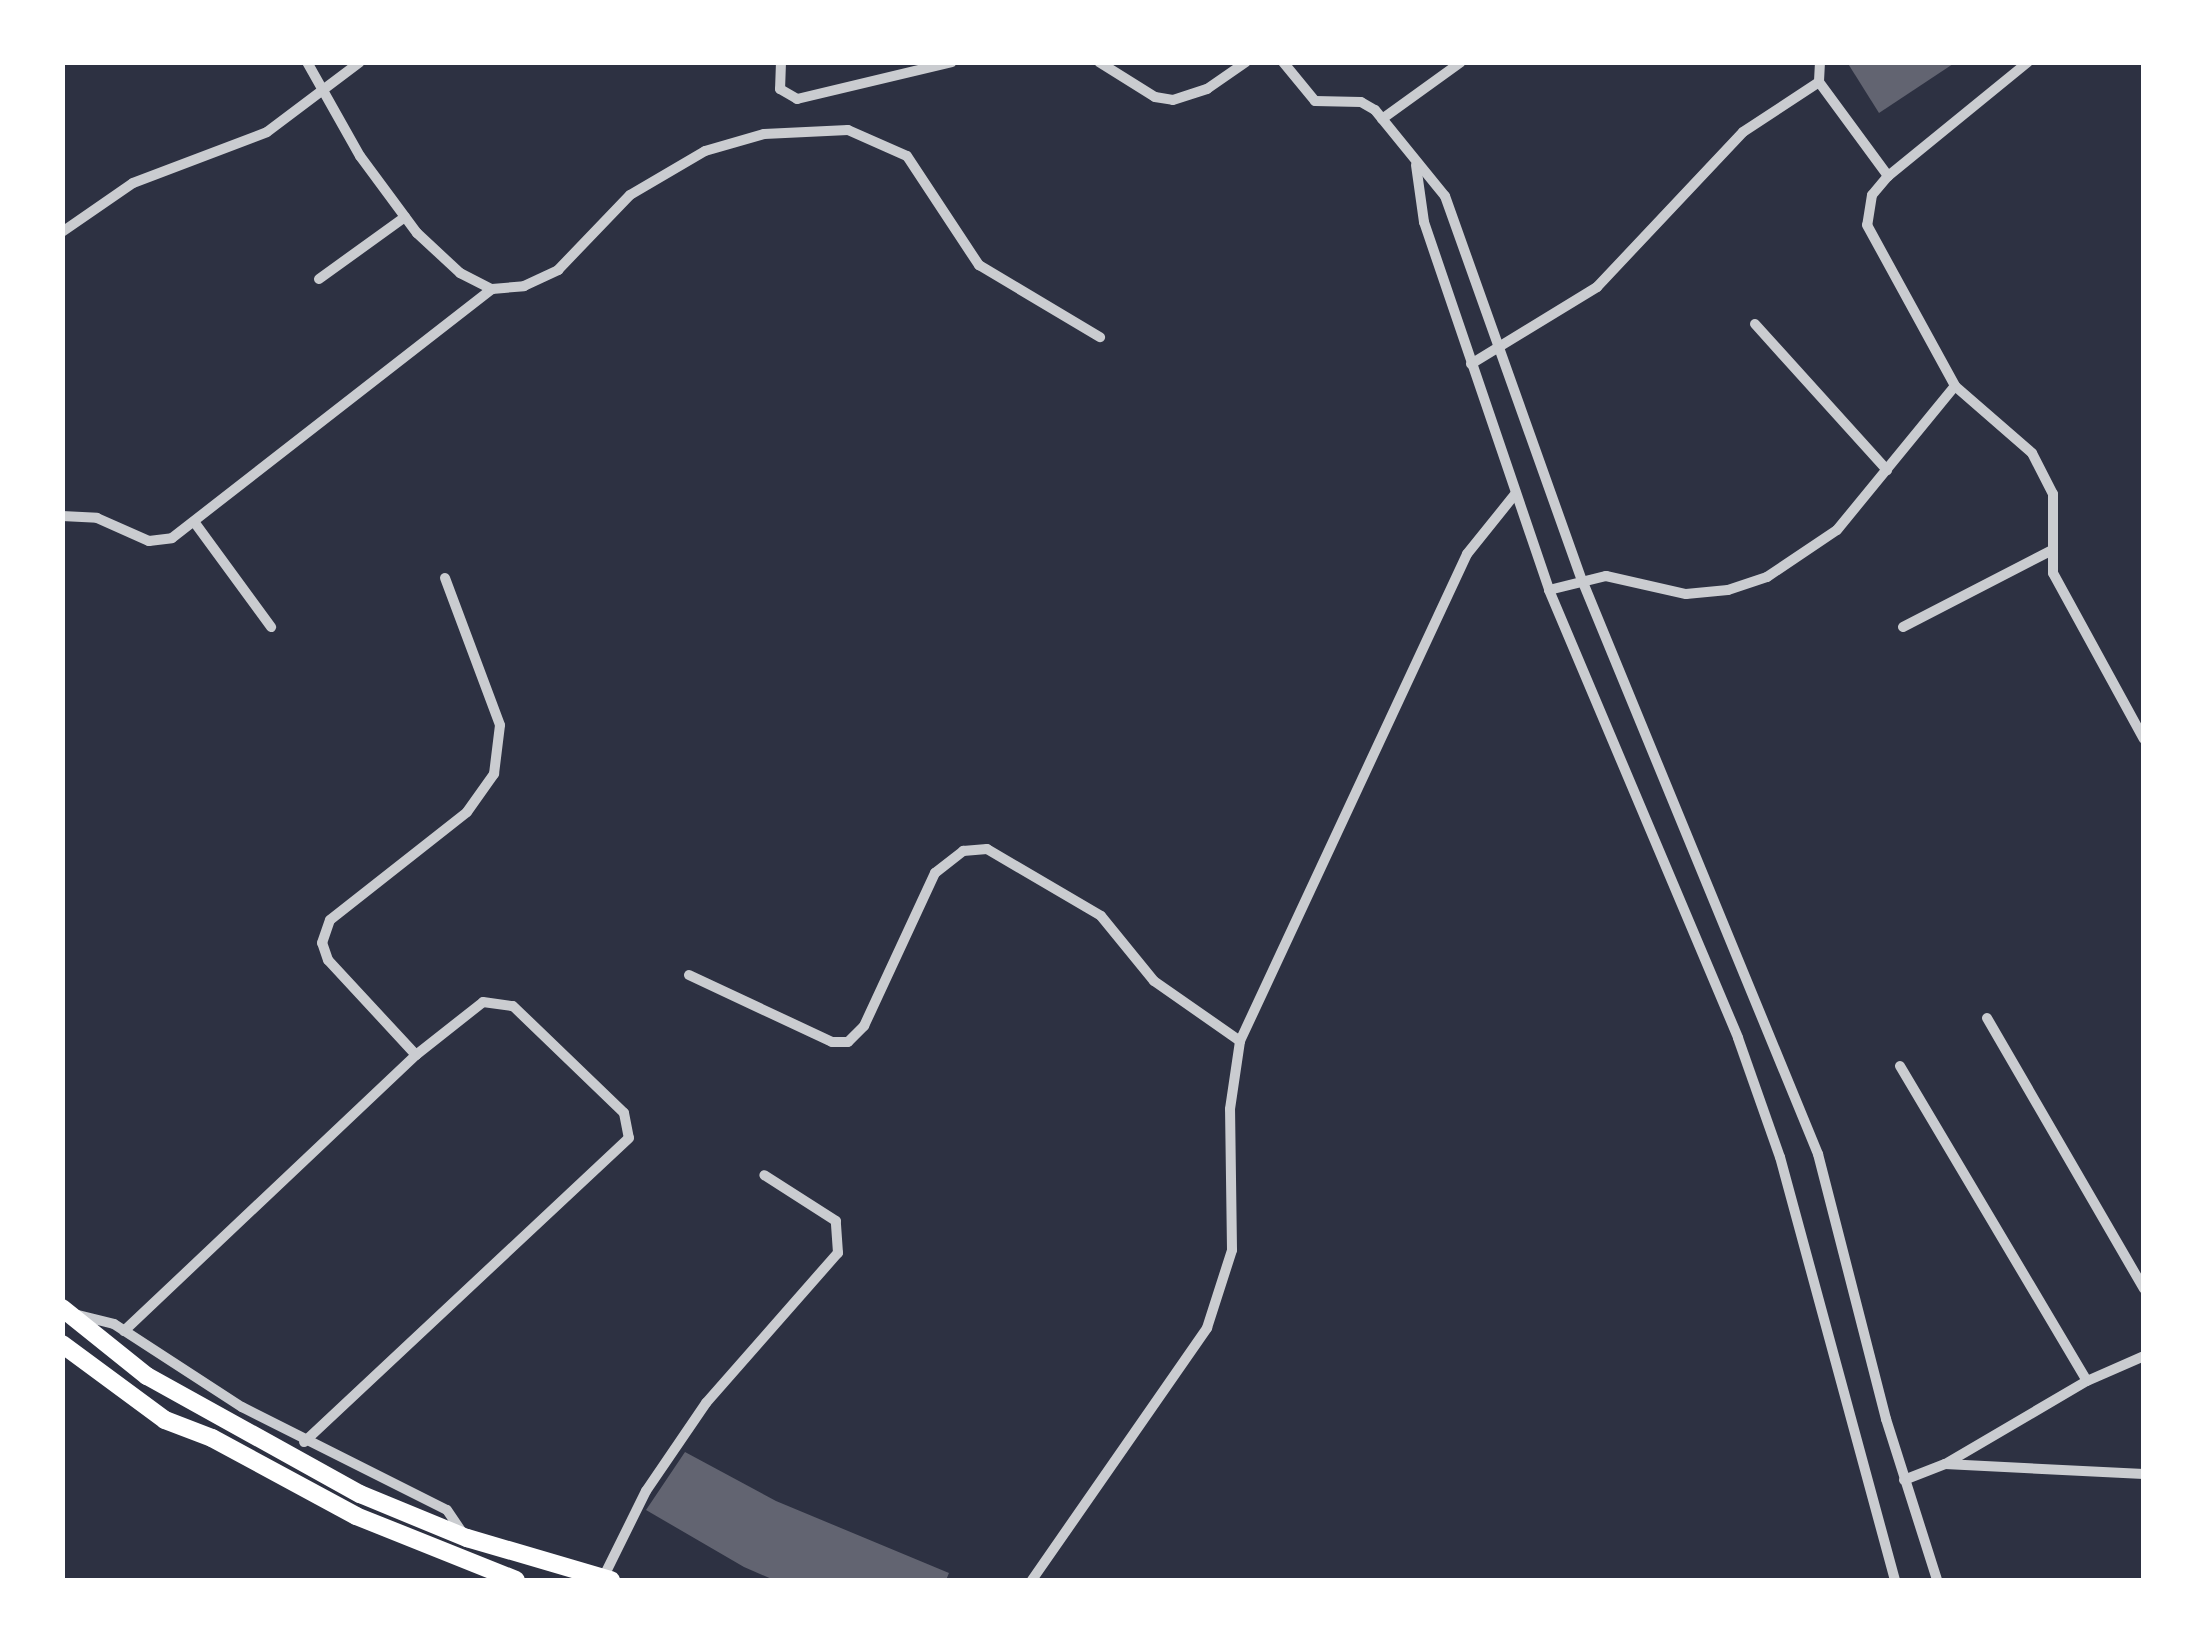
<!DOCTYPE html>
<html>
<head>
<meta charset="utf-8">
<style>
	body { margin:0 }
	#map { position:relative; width:2206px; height:1643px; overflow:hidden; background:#2d3142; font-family:Georgia,serif }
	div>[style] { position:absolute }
	.building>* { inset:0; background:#626471 }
	.minor>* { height:10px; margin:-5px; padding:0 5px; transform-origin:5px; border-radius:5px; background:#caccd0 }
	.trunk>* { height:18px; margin:-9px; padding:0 9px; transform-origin:9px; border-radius:9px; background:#fff }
	span { translate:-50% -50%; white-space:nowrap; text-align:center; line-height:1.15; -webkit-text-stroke:10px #fff; paint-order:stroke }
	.frame { position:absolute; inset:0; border:65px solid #fff; pointer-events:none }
</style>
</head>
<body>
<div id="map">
	<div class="building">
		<i style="clip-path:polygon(1847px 62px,1956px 62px,1879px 113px)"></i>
		<i style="clip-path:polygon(685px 1452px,776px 1501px,949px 1573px,946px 1580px,774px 1580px,744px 1567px,646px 1510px)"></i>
	</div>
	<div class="minor">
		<i style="left:307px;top:62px;width:108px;rotate:60.6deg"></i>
		<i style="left:360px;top:156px;width:96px;rotate:53.5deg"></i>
		<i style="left:417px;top:233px;width:59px;rotate:42.9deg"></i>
		<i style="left:460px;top:273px;width:36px;rotate:27deg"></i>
		<i style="left:492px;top:289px;width:32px;rotate:-5deg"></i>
		<i style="left:524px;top:286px;width:38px;rotate:-25deg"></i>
		<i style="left:558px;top:270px;width:104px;rotate:-46.2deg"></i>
		<i style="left:630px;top:195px;width:87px;rotate:-30.4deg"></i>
		<i style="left:705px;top:151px;width:61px;rotate:-16.1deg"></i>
		<i style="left:764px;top:134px;width:84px;rotate:-2.7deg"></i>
		<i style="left:848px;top:130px;width:64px;rotate:23.8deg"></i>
		<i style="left:907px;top:156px;width:131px;rotate:56.6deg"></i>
		<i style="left:979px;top:265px;width:141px;rotate:30.8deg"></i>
		<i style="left:781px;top:62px;width:27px;rotate:92deg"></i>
		<i style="left:780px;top:89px;width:20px;rotate:30deg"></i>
		<i style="left:797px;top:99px;width:159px;rotate:-13.4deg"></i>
		<i style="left:1099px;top:62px;width:66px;rotate:32deg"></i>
		<i style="left:1155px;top:97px;width:18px;rotate:9deg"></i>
		<i style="left:1173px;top:100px;width:36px;rotate:-18deg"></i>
		<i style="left:1207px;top:89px;width:47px;rotate:-34.7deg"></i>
		<i style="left:1283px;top:62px;width:50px;rotate:50.6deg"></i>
		<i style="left:1315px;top:101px;width:46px;rotate:1.2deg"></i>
		<i style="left:1361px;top:102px;width:16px;rotate:30deg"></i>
		<i style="left:1375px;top:110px;width:111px;rotate:50.9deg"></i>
		<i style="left:1445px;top:196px;width:408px;rotate:70.4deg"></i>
		<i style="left:1582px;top:580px;width:621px;rotate:67.65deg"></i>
		<i style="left:1818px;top:1154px;width:274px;rotate:75.6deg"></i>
		<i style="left:1886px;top:1419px;width:169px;rotate:72.4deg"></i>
		<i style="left:1820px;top:62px;width:20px;rotate:93deg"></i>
		<i style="left:1819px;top:82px;width:117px;rotate:53.7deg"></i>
		<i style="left:2028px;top:62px;width:181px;rotate:140.8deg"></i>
		<i style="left:1888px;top:176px;width:25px;rotate:130deg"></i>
		<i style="left:1872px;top:195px;width:30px;rotate:99deg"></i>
		<i style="left:1867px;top:225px;width:183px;rotate:61.3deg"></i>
		<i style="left:1955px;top:386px;width:102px;rotate:41deg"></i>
		<i style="left:2032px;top:453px;width:46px;rotate:62.9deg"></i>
		<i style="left:2053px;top:494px;width:79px;rotate:90deg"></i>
		<i style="left:2053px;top:573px;width:189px;rotate:61.3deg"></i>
		<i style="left:1382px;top:119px;width:97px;rotate:-35.8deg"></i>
		<i style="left:1416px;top:165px;width:58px;rotate:82deg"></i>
		<i style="left:1424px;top:222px;width:389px;rotate:71.2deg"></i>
		<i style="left:1549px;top:590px;width:486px;rotate:67.1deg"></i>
		<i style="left:1738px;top:1038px;width:126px;rotate:70.6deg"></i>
		<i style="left:1780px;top:1157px;width:438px;rotate:74.8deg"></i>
		<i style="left:62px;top:232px;width:86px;rotate:-34.6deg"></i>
		<i style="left:133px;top:183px;width:143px;rotate:-20.8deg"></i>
		<i style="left:267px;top:132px;width:116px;rotate:-37deg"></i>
		<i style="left:319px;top:279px;width:106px;rotate:-35.8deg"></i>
		<i style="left:1755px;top:324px;width:197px;rotate:47.9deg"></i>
		<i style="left:1471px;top:364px;width:148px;rotate:-31.4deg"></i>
		<i style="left:1597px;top:287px;width:213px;rotate:-46.7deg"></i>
		<i style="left:1743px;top:132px;width:91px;rotate:-33.3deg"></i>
		<i style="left:62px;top:516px;width:35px;rotate:3deg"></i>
		<i style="left:97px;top:518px;width:57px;rotate:23.9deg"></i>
		<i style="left:149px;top:541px;width:23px;rotate:-7deg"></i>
		<i style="left:172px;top:538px;width:405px;rotate:-37.9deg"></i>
		<i style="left:195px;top:523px;width:129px;rotate:53.8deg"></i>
		<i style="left:1549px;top:590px;width:59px;rotate:-13.8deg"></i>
		<i style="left:1606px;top:576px;width:82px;rotate:12.7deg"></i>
		<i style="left:1686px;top:594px;width:42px;rotate:-5.4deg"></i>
		<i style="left:1728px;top:590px;width:41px;rotate:-18.4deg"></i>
		<i style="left:1767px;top:577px;width:84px;rotate:-33.9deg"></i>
		<i style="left:1837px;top:530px;width:186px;rotate:-50.7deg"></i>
		<i style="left:1903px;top:627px;width:168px;rotate:-27.3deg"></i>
		<i style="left:689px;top:975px;width:158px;rotate:25.1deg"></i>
		<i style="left:832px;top:1042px;width:16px"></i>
		<i style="left:848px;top:1042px;width:23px;rotate:-45deg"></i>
		<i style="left:864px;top:1026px;width:169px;rotate:-65.1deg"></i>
		<i style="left:935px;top:873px;width:36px;rotate:-38deg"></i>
		<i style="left:963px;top:851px;width:24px;rotate:-5deg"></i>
		<i style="left:987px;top:849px;width:132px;rotate:30.4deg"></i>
		<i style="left:1101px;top:916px;width:84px;rotate:50.8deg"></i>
		<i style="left:1154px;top:981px;width:105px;rotate:34.9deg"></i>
		<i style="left:1987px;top:1018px;width:313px;rotate:59.9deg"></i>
		<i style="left:416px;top:1055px;width:129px;rotate:-132.8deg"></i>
		<i style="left:328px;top:960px;width:18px;rotate:-109deg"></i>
		<i style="left:322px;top:943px;width:24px;rotate:-71deg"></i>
		<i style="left:330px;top:920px;width:174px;rotate:-38.2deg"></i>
		<i style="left:467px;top:812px;width:47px;rotate:-54.6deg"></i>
		<i style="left:494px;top:774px;width:49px;rotate:-83deg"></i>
		<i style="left:500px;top:725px;width:157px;rotate:-110.5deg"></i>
		<i style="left:1900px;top:1066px;width:366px;rotate:59.3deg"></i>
		<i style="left:70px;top:1313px;width:45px;rotate:14deg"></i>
		<i style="left:114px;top:1324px;width:153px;rotate:33deg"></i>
		<i style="left:242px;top:1407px;width:229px;rotate:26.7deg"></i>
		<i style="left:447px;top:1510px;width:34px;rotate:56deg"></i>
		<i style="left:124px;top:1331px;width:402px;rotate:-43.4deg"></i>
		<i style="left:416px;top:1055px;width:85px;rotate:-38.3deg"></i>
		<i style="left:483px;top:1002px;width:30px;rotate:8deg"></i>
		<i style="left:513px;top:1006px;width:154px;rotate:43.9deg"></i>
		<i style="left:624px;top:1113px;width:25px;rotate:79deg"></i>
		<i style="left:629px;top:1138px;width:445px;rotate:136.9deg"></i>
		<i style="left:1947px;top:1463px;width:162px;rotate:-30.4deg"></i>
		<i style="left:2087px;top:1381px;width:62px;rotate:-23.7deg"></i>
		<i style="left:1904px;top:1480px;width:44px;rotate:-21.3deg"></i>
		<i style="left:1945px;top:1464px;width:199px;rotate:2.9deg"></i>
		<i style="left:603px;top:1578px;width:97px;rotate:-63.7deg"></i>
		<i style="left:646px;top:1491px;width:107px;rotate:-55.7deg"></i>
		<i style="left:706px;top:1403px;width:200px;rotate:-48.7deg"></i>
		<i style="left:838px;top:1253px;width:32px;rotate:-94deg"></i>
		<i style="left:836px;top:1221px;width:85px;rotate:-147.4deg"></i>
		<i style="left:1032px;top:1580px;width:307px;rotate:-55.2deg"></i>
		<i style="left:1207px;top:1328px;width:82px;rotate:-72.2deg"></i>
		<i style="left:1232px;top:1250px;width:141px;rotate:-90.8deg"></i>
		<i style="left:1230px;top:1109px;width:69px;rotate:-81.6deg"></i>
		<i style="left:1240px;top:1041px;width:537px;rotate:-65.01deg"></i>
		<i style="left:1467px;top:554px;width:78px;rotate:-51.2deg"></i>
	</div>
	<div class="trunk">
		<i style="left:62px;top:1308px;width:109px;rotate:38.7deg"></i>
		<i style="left:147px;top:1376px;width:244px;rotate:29deg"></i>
		<i style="left:360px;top:1494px;width:116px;rotate:22.4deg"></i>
		<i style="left:467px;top:1538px;width:150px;rotate:16.3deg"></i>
		<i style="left:62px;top:1344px;width:128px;rotate:36.4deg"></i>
		<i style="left:165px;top:1420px;width:50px;rotate:21deg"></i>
		<i style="left:212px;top:1438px;width:164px;rotate:28.4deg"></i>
		<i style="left:356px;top:1516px;width:172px;rotate:21.8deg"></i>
	</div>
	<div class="frame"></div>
</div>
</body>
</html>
